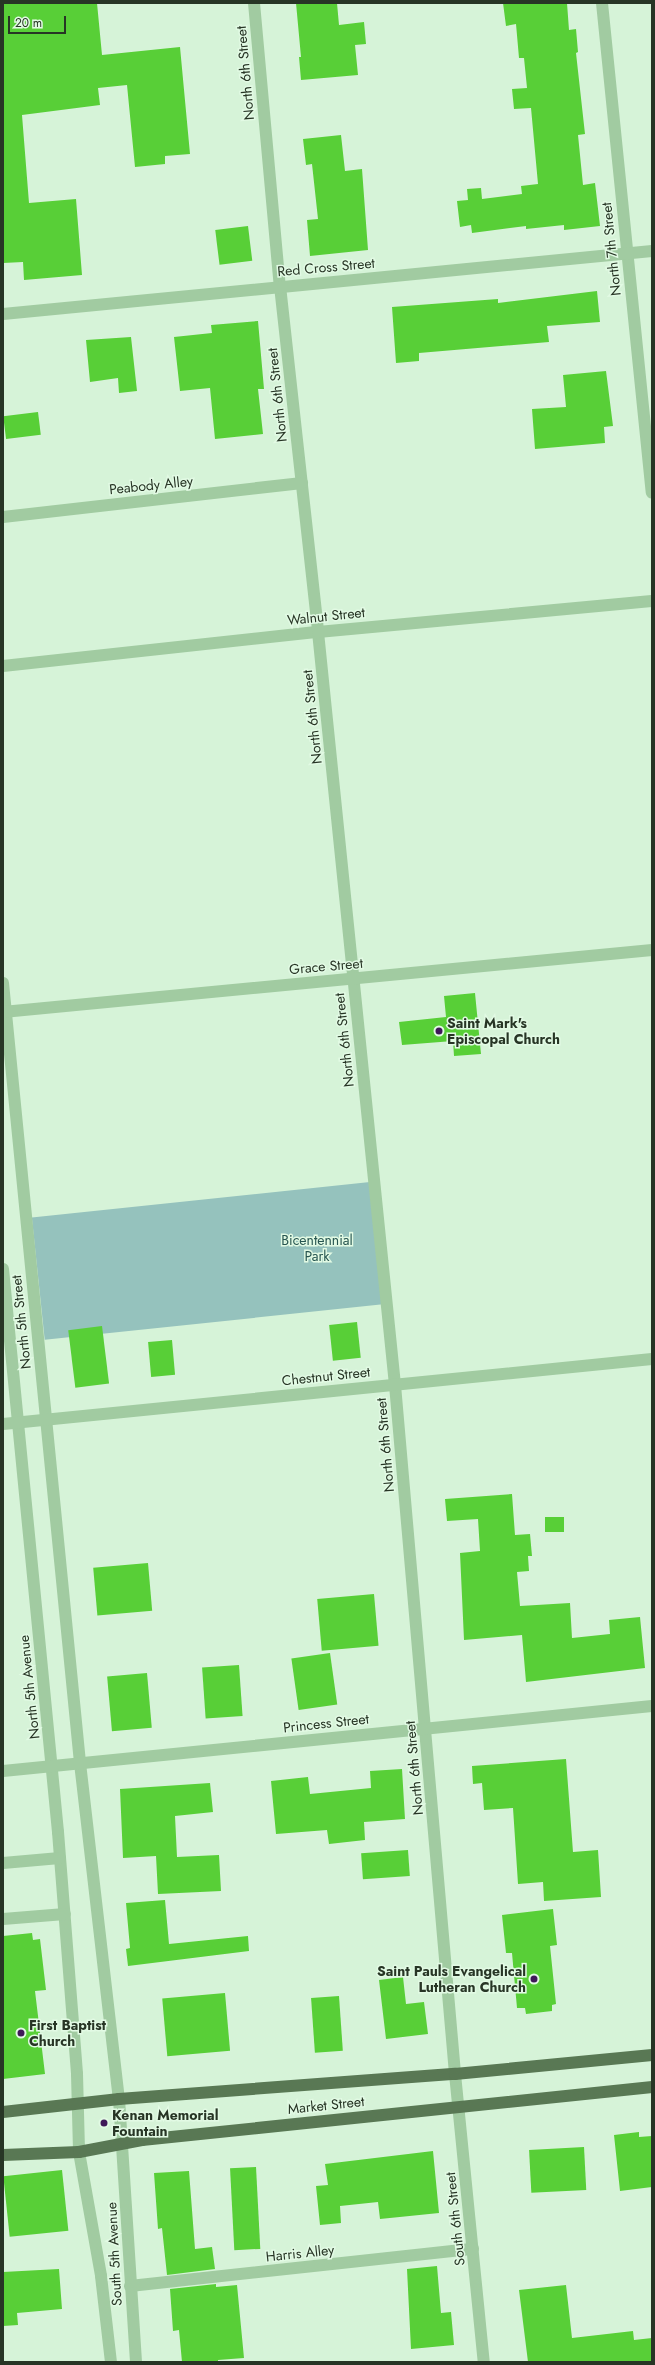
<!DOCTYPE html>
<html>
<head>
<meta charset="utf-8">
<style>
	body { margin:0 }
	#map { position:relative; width:655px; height:2365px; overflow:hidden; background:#d6f3d8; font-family:Jost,sans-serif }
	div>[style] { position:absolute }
	.green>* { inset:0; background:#95c2bd; transform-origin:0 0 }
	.building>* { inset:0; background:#58cf37; transform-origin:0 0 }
	.minor>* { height:12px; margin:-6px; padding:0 6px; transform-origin:6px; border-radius:6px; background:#a1cba1 }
	.major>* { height:12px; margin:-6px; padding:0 6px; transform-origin:6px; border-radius:6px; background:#597854 }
	.dots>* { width:11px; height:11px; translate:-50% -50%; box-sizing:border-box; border:2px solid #e2fae4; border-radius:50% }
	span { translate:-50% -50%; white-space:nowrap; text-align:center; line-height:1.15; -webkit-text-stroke:3px #e2fae4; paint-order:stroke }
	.street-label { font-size:14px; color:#273525 }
	.poi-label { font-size:14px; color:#273525; font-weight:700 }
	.left { translate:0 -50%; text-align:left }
	.right { translate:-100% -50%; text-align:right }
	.park-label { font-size:14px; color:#275550 }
	.frame { position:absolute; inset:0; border:4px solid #273525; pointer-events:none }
	.scale { position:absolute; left:8px; top:16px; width:58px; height:18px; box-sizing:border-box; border:2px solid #273525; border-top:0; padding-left:5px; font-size:12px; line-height:14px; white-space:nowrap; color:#273525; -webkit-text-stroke:3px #e2fae4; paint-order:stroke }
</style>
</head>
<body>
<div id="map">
	<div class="green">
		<i style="left:370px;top:1182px;width:123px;height:340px;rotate:84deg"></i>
	</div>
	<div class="building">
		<i style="clip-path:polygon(97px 3px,102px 55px,180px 47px,190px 154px,165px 156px,165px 164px,135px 167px,127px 85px,98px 88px,100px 105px,22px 115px,29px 203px,76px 199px,82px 275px,24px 280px,23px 262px,3px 263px,3px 4px)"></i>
		<i style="clip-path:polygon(296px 3px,337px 3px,339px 25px,364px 22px,366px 44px,355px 45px,358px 75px,301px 80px,299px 57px,301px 57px)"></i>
		<i style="clip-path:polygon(503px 3px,567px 3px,569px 30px,576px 29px,578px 52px,576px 53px,585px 134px,578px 135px,583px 185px,595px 183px,600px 226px,564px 230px,564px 225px,526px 229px,526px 226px,472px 233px,471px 225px,460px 227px,457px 201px,468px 200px,467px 189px,481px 188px,482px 199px,522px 194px,521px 186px,538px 184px,531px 108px,514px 109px,512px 89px,527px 88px,524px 58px,519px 58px,516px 24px,506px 26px)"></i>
		<i style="clip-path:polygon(341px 135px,345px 171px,362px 169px,368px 250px,310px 256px,307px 220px,318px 219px,312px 164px,306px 165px,303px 139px)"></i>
		<i style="left:248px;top:226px;width:35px;height:33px;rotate:83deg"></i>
		<i style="clip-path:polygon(597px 291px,600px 322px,547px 326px,549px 342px,419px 353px,419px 361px,396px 363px,392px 307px,498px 299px,498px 303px)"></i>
		<i style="clip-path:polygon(258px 321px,264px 389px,258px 389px,263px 434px,215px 439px,210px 388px,180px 391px,174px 337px,212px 333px,211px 325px)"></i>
		<i style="clip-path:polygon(131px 337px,137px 391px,119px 393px,118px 378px,90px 382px,86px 340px)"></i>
		<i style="clip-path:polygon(606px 371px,613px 426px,604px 427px,605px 443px,535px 449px,532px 409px,566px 407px,563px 375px)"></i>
		<i style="left:38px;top:412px;width:23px;height:35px;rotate:83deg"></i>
		<i style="clip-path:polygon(475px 993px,481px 1054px,454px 1056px,453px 1041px,402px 1045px,399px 1022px,446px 1017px,444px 996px)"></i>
		<i style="left:357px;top:1322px;width:36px;height:28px;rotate:84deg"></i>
		<i style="left:102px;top:1326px;width:58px;height:34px;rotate:83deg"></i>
		<i style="left:172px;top:1340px;width:35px;height:24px;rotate:85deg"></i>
		<i style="clip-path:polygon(512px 1494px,515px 1535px,530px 1534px,532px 1556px,528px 1556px,529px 1571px,517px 1572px,520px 1606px,570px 1603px,572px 1638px,610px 1634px,609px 1620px,640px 1617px,645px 1668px,526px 1682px,522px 1635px,464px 1640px,460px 1553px,480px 1551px,478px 1519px,447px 1521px,445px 1499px)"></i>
		<i style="left:545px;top:1517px;width:19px;height:15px"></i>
		<i style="left:148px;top:1563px;width:48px;height:55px;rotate:85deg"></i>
		<i style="left:374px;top:1594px;width:52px;height:57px;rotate:85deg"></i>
		<i style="left:330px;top:1653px;width:52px;height:39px;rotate:82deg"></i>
		<i style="left:239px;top:1665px;width:51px;height:37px;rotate:86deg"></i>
		<i style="left:147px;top:1673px;width:55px;height:40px;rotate:85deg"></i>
		<i style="clip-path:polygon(566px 1759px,573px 1852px,598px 1850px,601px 1897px,544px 1901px,543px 1882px,518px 1884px,513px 1808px,484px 1810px,482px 1783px,473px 1784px,472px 1766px)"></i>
		<i style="clip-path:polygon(402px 1769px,405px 1819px,364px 1822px,365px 1840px,329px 1844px,327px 1830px,276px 1834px,271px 1781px,308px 1777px,310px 1794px,371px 1788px,370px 1771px)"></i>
		<i style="clip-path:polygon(210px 1783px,213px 1812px,175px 1816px,177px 1857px,219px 1855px,221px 1891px,158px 1894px,156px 1856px,123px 1858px,120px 1789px)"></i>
		<i style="left:408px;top:1850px;width:26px;height:47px;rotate:86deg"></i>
		<i style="clip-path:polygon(165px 1900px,169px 1944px,248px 1936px,249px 1951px,128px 1966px,126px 1949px,130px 1948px,126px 1903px)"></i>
		<i style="clip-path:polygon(553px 1909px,557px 1945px,550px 1946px,556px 2004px,552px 2005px,552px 2011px,526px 2014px,525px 2008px,517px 2008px,512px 1953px,506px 1953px,502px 1915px)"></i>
		<i style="clip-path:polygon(32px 1933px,33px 1940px,40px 1939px,46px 1990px,35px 1991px,45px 2074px,3px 2079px,3px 1936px)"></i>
		<i style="clip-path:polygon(403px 1977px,406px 2004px,424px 2002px,428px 2034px,386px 2039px,379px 1980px)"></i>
		<i style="left:225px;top:1993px;width:58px;height:63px;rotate:85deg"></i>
		<i style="left:339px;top:1996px;width:55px;height:28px;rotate:86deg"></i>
		<i style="clip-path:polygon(639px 2132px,639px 2137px,652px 2136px,652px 2187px,620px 2191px,614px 2135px)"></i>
		<i style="left:584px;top:2147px;width:43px;height:55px;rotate:87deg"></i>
		<i style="clip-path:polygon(433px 2151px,439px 2213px,380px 2219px,378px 2202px,340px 2206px,341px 2223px,320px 2225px,316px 2186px,328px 2185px,325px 2164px)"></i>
		<i style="left:256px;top:2167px;width:82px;height:26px;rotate:87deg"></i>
		<i style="left:62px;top:2170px;width:61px;height:59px;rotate:84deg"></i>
		<i style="clip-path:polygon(189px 2171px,195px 2249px,212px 2247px,215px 2269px,167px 2275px,162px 2228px,158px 2229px,154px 2173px)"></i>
		<i style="clip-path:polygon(437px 2266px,441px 2313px,451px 2312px,454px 2345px,411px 2349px,407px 2269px)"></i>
		<i style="clip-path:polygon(59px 2269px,62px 2309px,17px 2313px,18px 2325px,3px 2326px,3px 2272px)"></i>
		<i style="clip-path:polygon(216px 2284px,216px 2287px,237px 2285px,244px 2358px,218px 2360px,218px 2362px,182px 2362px,179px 2330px,173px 2331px,170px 2289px)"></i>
		<i style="clip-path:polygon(566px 2285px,572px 2338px,633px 2331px,634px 2340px,652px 2338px,652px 2362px,528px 2362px,519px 2290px)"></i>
	</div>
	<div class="minor">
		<i style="left:254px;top:3px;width:284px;rotate:84.8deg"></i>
		<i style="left:280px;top:286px;width:348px;rotate:83.7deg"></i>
		<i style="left:318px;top:632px;width:757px;rotate:84.16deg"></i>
		<i style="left:395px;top:1385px;width:692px;rotate:85.02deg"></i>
		<i style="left:455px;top:2074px;width:289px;rotate:84.3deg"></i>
		<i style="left:602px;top:3px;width:492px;rotate:84.2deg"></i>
		<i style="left:3px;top:314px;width:652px;rotate:-5.54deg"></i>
		<i style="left:3px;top:517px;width:301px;rotate:-6.5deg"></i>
		<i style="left:3px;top:666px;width:317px;rotate:-6.2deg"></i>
		<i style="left:318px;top:632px;width:335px;rotate:-5.3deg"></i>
		<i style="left:3px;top:983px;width:784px;rotate:84.36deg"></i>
		<i style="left:80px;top:1763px;width:338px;rotate:83.4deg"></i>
		<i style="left:119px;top:2099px;width:264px;rotate:86.3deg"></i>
		<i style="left:3px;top:1012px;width:652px;rotate:-5.46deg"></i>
		<i style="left:3px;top:1269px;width:566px;rotate:84.42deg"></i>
		<i style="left:58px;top:1832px;width:243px;rotate:85.5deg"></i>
		<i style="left:77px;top:2074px;width:78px;rotate:88.5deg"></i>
		<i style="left:79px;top:2152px;width:126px;rotate:79.9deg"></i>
		<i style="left:101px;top:2276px;width:87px;rotate:83.4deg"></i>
		<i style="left:3px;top:1424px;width:652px;rotate:-5.72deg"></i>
		<i style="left:3px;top:1771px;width:652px;rotate:-5.72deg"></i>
		<i style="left:3px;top:1863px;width:57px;rotate:-5deg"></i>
		<i style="left:3px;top:1919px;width:62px;rotate:-4.6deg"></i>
		<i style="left:130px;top:2286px;width:345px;rotate:-6.2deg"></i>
	</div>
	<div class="major">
		<i style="left:3px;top:2112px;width:117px;rotate:-6.4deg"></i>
		<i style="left:119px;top:2099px;width:337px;rotate:-4.3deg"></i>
		<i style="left:455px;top:2074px;width:198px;rotate:-5.5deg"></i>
		<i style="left:3px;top:2155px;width:76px;rotate:-2.3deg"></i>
		<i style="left:79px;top:2152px;width:64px;rotate:-10.8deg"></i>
		<i style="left:142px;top:2140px;width:513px;rotate:-5.93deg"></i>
	</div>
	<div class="dots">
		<i style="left:439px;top:1031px;background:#3f1859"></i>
		<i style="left:534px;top:1979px;background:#3f1859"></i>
		<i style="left:21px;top:2033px;background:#3f1859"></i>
		<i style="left:104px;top:2123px;background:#3f1859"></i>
	</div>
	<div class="street-label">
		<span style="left:245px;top:73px;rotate:-95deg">North 6th Street</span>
		<span style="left:611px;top:249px;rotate:-96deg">North 7th Street</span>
		<span style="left:326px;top:267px;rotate:-5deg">Red Cross Street</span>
		<span style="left:277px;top:395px;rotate:-96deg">North 6th Street</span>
		<span style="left:151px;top:485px;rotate:-6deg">Peabody Alley</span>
		<span style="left:326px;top:616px;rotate:-6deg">Walnut Street</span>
		<span style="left:312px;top:717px;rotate:-96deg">North 6th Street</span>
		<span style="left:326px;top:966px;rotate:-5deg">Grace Street</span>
		<span style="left:344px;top:1040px;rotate:-96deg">North 6th Street</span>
		<span style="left:21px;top:1322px;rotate:-96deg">North 5th Street</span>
		<span style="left:326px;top:1376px;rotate:-6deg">Chestnut Street</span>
		<span style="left:385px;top:1445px;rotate:-95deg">North 6th Street</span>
		<span style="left:29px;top:1687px;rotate:-96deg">North 5th Avenue</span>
		<span style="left:326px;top:1723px;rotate:-6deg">Princess Street</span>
		<span style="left:414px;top:1768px;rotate:-95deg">North 6th Street</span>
		<span style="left:326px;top:2105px;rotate:-6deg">Market Street</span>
		<span style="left:455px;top:2219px;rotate:-96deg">South 6th Street</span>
		<span style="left:300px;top:2253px;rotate:-6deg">Harris Alley</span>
		<span style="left:114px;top:2254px;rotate:-93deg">South 5th Avenue</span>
	</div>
	<div class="poi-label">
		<span class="left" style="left:447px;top:1031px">Saint Mark's<br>Episcopal Church</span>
		<span class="right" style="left:526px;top:1979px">Saint Pauls Evangelical<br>Lutheran Church</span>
		<span class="left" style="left:29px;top:2033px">First Baptist<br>Church</span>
		<span class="left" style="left:112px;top:2123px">Kenan Memorial<br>Fountain</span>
	</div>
	<div class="park-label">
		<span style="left:317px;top:1248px">Bicentennial<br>Park</span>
	</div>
	<div class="frame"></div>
	<div class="scale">20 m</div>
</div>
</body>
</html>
